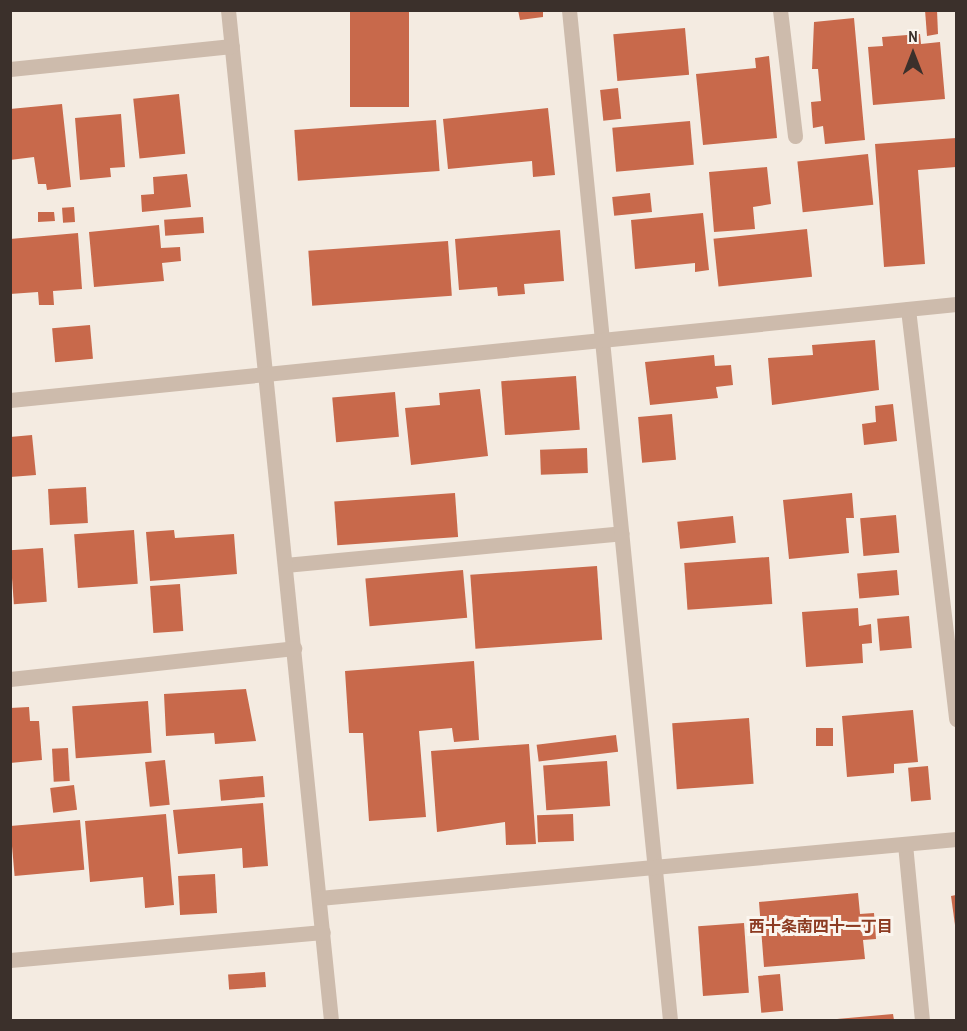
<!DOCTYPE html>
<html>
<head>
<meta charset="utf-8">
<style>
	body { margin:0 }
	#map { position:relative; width:967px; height:1031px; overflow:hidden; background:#f4ebe1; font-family:"Archivo Narrow","Noto Sans JP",sans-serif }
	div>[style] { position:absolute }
	.building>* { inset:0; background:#c8694b; transform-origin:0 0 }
	.service>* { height:15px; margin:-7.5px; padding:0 7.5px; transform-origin:7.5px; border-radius:7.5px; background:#cdbbac }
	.minor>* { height:15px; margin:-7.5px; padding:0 7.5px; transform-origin:7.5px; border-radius:7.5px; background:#cdbbac }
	span { translate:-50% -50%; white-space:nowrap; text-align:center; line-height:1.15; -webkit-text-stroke:6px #fbf5ee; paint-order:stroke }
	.neighbourhood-label { font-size:16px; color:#8c3b22; font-weight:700 }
	.frame { position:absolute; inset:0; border:12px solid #3b302b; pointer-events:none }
	.north { position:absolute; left:883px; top:24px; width:60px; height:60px; -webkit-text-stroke:4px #fbf5ee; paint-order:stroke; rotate:0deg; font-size:16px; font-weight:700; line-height:24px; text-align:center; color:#3b302b }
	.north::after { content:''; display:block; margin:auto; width:21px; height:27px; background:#3b302b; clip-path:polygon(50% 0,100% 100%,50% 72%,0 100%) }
</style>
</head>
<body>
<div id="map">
	<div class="building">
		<i style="left:350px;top:10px;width:59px;height:97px"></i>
		<i style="clip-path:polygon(518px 10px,543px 10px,543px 17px,520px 20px)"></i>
		<i style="clip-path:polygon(925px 10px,937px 10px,938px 34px,927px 36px)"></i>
		<i style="clip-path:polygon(854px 18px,865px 140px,825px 144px,823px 126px,813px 128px,811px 102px,821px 101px,818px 69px,812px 69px,814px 22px)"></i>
		<i style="left:685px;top:28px;width:47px;height:72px;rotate:85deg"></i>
		<i style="clip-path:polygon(920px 34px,921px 44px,940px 42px,945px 99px,873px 105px,868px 47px,883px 46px,882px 37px)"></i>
		<i style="clip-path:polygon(769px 56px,777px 138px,703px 145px,696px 74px,756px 68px,755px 58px)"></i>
		<i style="left:618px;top:88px;width:31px;height:18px;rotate:84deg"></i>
		<i style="left:179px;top:94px;width:60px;height:46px;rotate:84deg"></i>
		<i style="clip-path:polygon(62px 104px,71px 187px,47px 190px,46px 184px,38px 184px,34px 157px,10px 160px,10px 109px)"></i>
		<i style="clip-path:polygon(548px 108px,555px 175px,533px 177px,532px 161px,448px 169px,443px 119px)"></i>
		<i style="clip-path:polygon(121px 114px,125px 167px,110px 168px,111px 177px,80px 180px,75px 118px)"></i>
		<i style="left:436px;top:120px;width:51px;height:142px;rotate:86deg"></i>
		<i style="left:690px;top:121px;width:44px;height:78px;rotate:85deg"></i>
		<i style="clip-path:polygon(956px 138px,956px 167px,918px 170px,925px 264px,884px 267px,875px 144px)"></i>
		<i style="left:868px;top:154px;width:51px;height:71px;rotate:84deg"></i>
		<i style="clip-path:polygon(767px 167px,771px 204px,753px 207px,755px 229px,714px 232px,709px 172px)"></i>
		<i style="clip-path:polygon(187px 174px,191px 207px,142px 212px,141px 195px,154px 194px,153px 177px)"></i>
		<i style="left:650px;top:193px;width:19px;height:38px;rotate:84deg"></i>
		<i style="left:74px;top:207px;width:15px;height:12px;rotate:86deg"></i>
		<i style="clip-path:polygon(38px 212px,54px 212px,55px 221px,38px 222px)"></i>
		<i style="clip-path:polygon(703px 213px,709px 270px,695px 272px,695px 263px,635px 269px,631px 220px)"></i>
		<i style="left:203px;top:217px;width:16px;height:39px;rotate:86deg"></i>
		<i style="clip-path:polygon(159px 225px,161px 248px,180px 247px,181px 261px,162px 263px,164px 281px,94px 287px,89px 232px)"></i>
		<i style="left:807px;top:229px;width:48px;height:94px;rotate:84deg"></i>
		<i style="clip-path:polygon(560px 230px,564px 281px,524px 284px,525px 294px,498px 296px,497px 287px,459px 290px,455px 239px)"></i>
		<i style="clip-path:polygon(78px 233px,82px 289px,53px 291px,54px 305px,39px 305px,38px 292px,10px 294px,10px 239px)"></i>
		<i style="left:448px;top:241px;width:55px;height:140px;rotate:86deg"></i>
		<i style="left:90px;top:325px;width:34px;height:38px;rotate:85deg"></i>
		<i style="clip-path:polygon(875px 340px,879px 390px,772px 405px,768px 358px,813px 355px,812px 345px)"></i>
		<i style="clip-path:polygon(714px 355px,715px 366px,731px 365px,733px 385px,716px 387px,718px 398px,650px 405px,645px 362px)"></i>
		<i style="left:576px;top:376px;width:54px;height:75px;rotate:86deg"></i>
		<i style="clip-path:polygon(480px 389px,488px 456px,411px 465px,405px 408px,440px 405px,439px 393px)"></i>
		<i style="left:395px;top:392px;width:45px;height:63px;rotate:85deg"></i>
		<i style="clip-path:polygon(893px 404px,897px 441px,864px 445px,862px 424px,876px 422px,875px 406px)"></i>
		<i style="left:672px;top:414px;width:46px;height:34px;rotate:85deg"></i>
		<i style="clip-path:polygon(32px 435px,36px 475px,10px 477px,10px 437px)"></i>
		<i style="left:587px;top:448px;width:25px;height:47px;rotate:88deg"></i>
		<i style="left:86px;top:487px;width:36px;height:38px;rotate:87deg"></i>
		<i style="left:455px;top:493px;width:44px;height:121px;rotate:86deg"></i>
		<i style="clip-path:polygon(852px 493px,854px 518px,846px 518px,849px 553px,789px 559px,783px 500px)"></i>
		<i style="left:896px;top:515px;width:38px;height:36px;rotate:85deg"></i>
		<i style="left:733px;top:516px;width:27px;height:56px;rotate:84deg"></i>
		<i style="left:134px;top:530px;width:54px;height:60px;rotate:86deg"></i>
		<i style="clip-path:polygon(174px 530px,175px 538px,234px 534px,237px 574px,150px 581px,146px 532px)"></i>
		<i style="left:43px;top:548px;width:54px;height:33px;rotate:86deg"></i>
		<i style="left:769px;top:557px;width:47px;height:85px;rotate:86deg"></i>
		<i style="left:597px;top:566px;width:74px;height:127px;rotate:86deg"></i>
		<i style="left:463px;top:570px;width:48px;height:98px;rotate:85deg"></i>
		<i style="left:897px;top:570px;width:25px;height:40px;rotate:85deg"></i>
		<i style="left:180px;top:584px;width:47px;height:30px;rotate:86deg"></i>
		<i style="clip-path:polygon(858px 608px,859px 626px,871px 624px,872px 643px,862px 644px,863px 663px,806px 667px,802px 612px)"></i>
		<i style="left:909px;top:616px;width:32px;height:32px;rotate:85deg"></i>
		<i style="clip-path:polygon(474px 661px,479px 740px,454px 742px,452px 728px,419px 731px,426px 817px,369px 821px,363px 733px,349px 733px,345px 671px)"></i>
		<i style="clip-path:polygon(246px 689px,256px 741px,215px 744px,214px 733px,166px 736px,164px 694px)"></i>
		<i style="left:148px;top:701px;width:52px;height:76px;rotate:86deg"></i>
		<i style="clip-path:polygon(29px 707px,30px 721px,39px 721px,42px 760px,10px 763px,10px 708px)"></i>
		<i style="clip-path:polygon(913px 710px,918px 762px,894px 764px,894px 773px,847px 777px,842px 716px)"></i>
		<i style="left:749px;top:718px;width:66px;height:77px;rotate:86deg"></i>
		<i style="left:816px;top:728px;width:17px;height:18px"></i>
		<i style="left:616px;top:735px;width:17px;height:80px;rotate:83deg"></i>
		<i style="clip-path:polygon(529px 744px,536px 844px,506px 845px,505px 822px,437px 832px,431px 751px)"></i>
		<i style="left:68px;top:748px;width:33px;height:16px;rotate:87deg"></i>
		<i style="left:165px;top:760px;width:45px;height:20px;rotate:84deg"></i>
		<i style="left:607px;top:761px;width:45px;height:64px;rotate:86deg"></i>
		<i style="left:928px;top:766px;width:34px;height:20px;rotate:85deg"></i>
		<i style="left:263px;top:776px;width:21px;height:44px;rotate:85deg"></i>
		<i style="left:74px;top:785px;width:25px;height:24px;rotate:83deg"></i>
		<i style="clip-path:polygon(263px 803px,268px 866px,243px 868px,242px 848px,178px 854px,173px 810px)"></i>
		<i style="clip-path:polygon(166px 814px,174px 905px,145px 908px,143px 877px,90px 882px,85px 821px)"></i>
		<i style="left:573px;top:814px;width:27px;height:36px;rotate:88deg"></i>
		<i style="left:80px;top:820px;width:50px;height:70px;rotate:85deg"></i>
		<i style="left:215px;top:874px;width:39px;height:37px;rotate:87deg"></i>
		<i style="clip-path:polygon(858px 893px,860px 914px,874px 913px,876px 939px,863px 940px,865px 959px,764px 967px,759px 902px)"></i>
		<i style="clip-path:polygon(956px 895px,956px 925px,955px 925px,951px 896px)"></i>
		<i style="left:744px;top:923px;width:70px;height:46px;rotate:86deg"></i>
		<i style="left:265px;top:972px;width:15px;height:37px;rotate:86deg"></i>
		<i style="left:780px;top:974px;width:37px;height:22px;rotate:85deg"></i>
		<i style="clip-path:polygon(893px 1014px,894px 1020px,837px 1020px,837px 1019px)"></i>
	</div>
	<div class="service">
		<i style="left:780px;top:10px;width:127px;rotate:83.2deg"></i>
		<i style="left:285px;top:565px;width:338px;rotate:-5.4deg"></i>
	</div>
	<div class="minor">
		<i style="left:228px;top:10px;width:1015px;rotate:84.18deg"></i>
		<i style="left:569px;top:10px;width:1015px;rotate:84.29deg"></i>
		<i style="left:10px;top:69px;width:223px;rotate:-5.9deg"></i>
		<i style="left:908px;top:309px;width:413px;rotate:83.3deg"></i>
		<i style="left:10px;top:400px;width:951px;rotate:-5.79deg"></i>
		<i style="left:10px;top:679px;width:286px;rotate:-6.2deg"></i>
		<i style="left:905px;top:844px;width:177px;rotate:84.5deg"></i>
		<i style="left:319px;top:898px;width:640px;rotate:-5.29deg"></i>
		<i style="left:10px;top:960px;width:314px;rotate:-5.1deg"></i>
	</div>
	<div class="neighbourhood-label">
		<span style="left:821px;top:926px">西十条南四十一丁目</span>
	</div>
	<div class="frame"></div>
	<div class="north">N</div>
</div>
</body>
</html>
